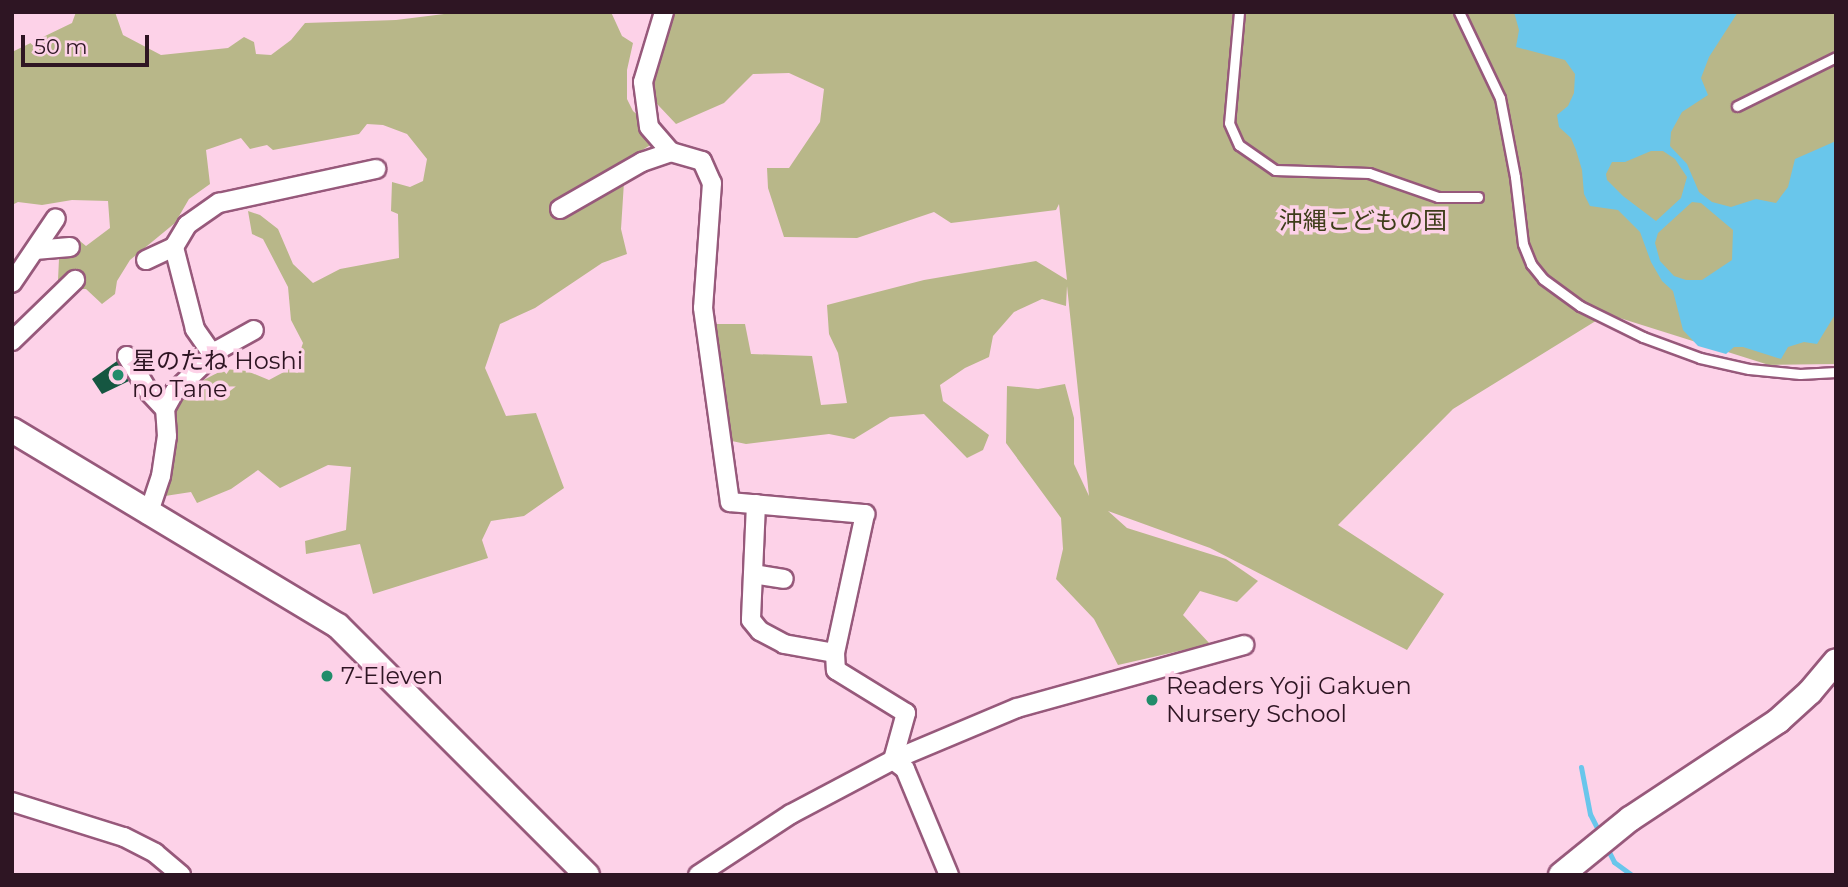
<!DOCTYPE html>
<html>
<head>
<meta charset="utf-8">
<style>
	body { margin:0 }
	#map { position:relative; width:1848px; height:887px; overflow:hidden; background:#fdd2e8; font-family:Montserrat,"Noto Sans JP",sans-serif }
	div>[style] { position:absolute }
	.green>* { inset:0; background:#b8b789 }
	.water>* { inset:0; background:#69c6eb }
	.stream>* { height:5px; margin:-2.5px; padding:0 2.5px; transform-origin:2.5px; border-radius:2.5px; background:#69c6eb }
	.building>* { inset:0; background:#155641 }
	.roads { filter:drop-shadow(2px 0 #97597b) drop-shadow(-2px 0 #97597b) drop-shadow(0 2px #97597b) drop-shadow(0 -2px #97597b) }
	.lane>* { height:9px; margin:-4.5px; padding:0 4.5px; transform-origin:4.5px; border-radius:4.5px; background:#fff }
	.street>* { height:18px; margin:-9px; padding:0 9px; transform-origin:9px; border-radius:9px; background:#fff }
	.secondary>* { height:24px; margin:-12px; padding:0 12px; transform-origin:12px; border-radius:12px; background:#fff }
	.dots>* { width:19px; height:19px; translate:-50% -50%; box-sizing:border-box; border:4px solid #fdd2e8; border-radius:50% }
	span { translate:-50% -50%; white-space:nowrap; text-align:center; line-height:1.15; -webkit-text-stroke:7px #fdd2e8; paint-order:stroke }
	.park-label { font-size:24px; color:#3e3d1a }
	.poi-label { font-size:24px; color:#2e1523 }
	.left { translate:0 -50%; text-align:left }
	.frame { position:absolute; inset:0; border:14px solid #2e1523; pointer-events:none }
	.scale { position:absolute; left:21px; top:35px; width:128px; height:32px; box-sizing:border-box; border:4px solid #2e1523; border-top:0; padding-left:9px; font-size:21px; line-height:24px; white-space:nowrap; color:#2e1523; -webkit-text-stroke:5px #fdd2e8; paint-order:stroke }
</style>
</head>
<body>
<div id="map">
	<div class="green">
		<i style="clip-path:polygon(76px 12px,115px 12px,123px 35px,161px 55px,228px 48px,244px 37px,254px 42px,256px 54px,271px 55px,291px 40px,305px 23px,396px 20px,460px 12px,611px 12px,622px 36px,633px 43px,627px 70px,627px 99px,633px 111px,663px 137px,552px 207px,624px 182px,621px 229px,627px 254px,602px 263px,535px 308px,500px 324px,485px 368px,506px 416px,536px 413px,564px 488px,524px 516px,491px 521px,482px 540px,488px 558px,373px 594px,360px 544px,306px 554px,305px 541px,346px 530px,351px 467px,328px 465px,280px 488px,258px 470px,231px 489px,197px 503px,191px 492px,165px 496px,175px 430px,173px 413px,186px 389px,225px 369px,247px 371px,269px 380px,295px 366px,303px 343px,291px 320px,288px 287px,263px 239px,252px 234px,248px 211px,260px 215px,278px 229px,293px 264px,313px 283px,340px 269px,399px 258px,398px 214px,391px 211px,392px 182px,410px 187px,423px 181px,427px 159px,407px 134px,383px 125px,367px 124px,359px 134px,273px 150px,267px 145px,250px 149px,241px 138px,206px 150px,210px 184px,189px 199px,175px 223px,130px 260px,117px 281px,115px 294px,102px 304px,86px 289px,72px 289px,58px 280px,59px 259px,75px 237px,86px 246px,110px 228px,108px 201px,72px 200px,42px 205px,18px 202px,12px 205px,12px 52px,72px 23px)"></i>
		<i style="clip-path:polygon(663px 12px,1836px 12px,1836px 364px,1769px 365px,1607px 314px,1453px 409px,1338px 525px,1444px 594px,1407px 650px,1210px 548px,1108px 511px,1127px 528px,1226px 559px,1258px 581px,1237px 602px,1200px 591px,1183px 615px,1210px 644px,1118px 665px,1094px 619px,1056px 579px,1063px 549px,1061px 518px,1006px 443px,1007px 386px,1038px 389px,1065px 384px,1074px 418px,1074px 464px,1089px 496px,1067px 286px,1066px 306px,1042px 299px,1014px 312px,993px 336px,989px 357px,965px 368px,940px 385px,943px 401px,989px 435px,983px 450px,967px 458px,924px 414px,890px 417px,854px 439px,829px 434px,746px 444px,727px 440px,712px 324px,745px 324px,751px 354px,812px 356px,821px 405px,847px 403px,838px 353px,829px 334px,827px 305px,924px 280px,1036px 261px,1067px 280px,1059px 204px,1056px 210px,951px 223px,934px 212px,857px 238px,784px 237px,768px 188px,767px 168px,789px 168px,820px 122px,824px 89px,789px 73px,753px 74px,724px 103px,676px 124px,642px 88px)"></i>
	</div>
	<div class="water">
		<i style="clip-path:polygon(evenodd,1514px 12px,1738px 12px,1709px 57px,1701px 78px,1708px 95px,1682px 112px,1671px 132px,1670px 146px,1687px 164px,1699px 192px,1712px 202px,1731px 207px,1756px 199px,1776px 203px,1788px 187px,1795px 159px,1836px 141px,1836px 313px,1817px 344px,1804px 342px,1788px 347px,1781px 359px,1743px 347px,1734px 347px,1726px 354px,1698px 346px,1683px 330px,1673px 291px,1662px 281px,1651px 262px,1640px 232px,1618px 210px,1590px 206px,1584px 194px,1582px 170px,1576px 150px,1571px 138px,1559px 127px,1557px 115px,1568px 106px,1574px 93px,1575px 74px,1565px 60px,1516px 47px,1519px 30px,1514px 12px,1651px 151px,1663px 151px,1675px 159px,1687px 177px,1681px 198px,1656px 221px,1623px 196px,1607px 180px,1606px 174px,1612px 162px,1625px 162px,1651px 151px,1514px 12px,1692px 202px,1701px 203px,1733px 230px,1732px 260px,1702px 280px,1686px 280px,1674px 276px,1660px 261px,1655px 243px,1658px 233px,1692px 202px)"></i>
	</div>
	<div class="stream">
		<i style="left:1581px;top:767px;width:48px;rotate:79.2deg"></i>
		<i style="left:1590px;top:814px;width:22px;rotate:63deg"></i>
		<i style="left:1606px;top:846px;width:18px;rotate:63deg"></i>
		<i style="left:1614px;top:862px;width:22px;rotate:36deg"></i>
	</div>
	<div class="building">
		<i style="clip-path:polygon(117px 361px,129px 381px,102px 394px,92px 379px)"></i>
	</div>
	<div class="roads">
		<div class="lane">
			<i style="left:1239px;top:12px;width:111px;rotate:95.1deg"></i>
			<i style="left:1229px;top:123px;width:24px;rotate:66deg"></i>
			<i style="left:1239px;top:145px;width:44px;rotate:34.8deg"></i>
			<i style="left:1275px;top:170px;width:94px;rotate:1.8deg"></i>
			<i style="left:1369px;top:173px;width:73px;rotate:19.2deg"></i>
			<i style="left:1438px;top:197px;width:40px"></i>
			<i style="left:1459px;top:12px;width:95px;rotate:64.5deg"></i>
			<i style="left:1500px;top:98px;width:80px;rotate:79.2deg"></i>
			<i style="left:1515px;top:177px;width:67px;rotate:83.2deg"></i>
			<i style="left:1523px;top:244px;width:22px;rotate:68deg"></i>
			<i style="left:1531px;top:264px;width:19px;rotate:51deg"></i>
			<i style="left:1543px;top:279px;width:46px;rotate:36.1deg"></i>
			<i style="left:1580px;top:306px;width:70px;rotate:26.2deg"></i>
			<i style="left:1643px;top:337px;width:61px;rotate:20.2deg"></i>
			<i style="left:1700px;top:358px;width:50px;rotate:12.7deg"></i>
			<i style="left:1749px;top:369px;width:51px;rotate:5.6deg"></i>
			<i style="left:1800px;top:374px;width:36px;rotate:-3deg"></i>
			<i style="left:1737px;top:106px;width:110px;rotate:-26.3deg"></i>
		</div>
		<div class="street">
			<i style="left:664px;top:12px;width:73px;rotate:106.7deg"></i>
			<i style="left:643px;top:82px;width:45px;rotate:82.4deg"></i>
			<i style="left:649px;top:127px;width:33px;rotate:49deg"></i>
			<i style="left:560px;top:209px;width:95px;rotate:-29.8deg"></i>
			<i style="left:642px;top:162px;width:31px;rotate:-19deg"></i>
			<i style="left:671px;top:152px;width:32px;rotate:16deg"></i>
			<i style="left:702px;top:161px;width:24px;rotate:66deg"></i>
			<i style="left:712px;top:183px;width:125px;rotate:94.1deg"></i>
			<i style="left:703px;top:308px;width:196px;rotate:82.1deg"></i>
			<i style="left:730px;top:502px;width:136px;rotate:5.1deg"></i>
			<i style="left:865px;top:514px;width:142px;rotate:102.2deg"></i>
			<i style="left:835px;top:653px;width:17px;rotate:87deg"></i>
			<i style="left:836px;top:670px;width:82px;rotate:31.6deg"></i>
			<i style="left:906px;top:713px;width:49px;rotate:105.5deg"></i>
			<i style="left:35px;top:250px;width:35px;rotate:-5deg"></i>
			<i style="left:146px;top:260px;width:31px;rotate:-25deg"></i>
			<i style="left:12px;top:283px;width:78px;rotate:-55.9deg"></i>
			<i style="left:12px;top:341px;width:88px;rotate:-44.1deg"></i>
			<i style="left:213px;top:355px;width:32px;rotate:-125deg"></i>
			<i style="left:195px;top:329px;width:85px;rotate:-104.4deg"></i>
			<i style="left:174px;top:247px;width:26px;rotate:-59deg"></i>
			<i style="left:187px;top:225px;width:39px;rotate:-35deg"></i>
			<i style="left:219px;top:203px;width:161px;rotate:-12.2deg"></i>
			<i style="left:127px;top:356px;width:42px;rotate:58.6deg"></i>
			<i style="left:149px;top:392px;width:23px;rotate:47deg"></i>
			<i style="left:756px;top:504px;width:116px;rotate:92.5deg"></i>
			<i style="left:751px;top:620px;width:14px;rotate:51deg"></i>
			<i style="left:760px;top:631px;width:27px;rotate:28deg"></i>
			<i style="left:784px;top:644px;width:52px;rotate:10deg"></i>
			<i style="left:148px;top:515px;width:41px;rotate:-71.6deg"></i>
			<i style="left:161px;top:476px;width:40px;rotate:-81.5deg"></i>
			<i style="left:167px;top:436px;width:27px;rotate:-94deg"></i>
			<i style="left:165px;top:409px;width:21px;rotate:-61deg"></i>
			<i style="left:175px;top:391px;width:59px;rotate:-43.6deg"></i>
			<i style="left:218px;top:350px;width:41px;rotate:-29.1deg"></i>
			<i style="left:753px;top:574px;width:31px;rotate:9deg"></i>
			<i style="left:893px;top:760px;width:15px;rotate:37deg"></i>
			<i style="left:905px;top:769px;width:115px;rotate:67.5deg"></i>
			<i style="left:12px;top:802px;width:117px;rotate:17.4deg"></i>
			<i style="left:124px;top:837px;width:35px;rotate:27deg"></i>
			<i style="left:155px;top:853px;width:34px;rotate:40deg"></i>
			<i style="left:698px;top:875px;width:111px;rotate:-33.3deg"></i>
			<i style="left:791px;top:814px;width:115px;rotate:-27.9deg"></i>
			<i style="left:893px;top:760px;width:134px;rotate:-22.8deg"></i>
			<i style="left:1017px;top:708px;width:236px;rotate:-15.5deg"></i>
		</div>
		<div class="secondary">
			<i style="left:12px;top:430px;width:380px;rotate:31deg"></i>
			<i style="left:338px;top:626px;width:352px;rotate:45deg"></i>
			<i style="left:1561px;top:875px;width:89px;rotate:-39.1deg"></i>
			<i style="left:1630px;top:819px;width:178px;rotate:-33.5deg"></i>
			<i style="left:1778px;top:721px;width:43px;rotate:-42.2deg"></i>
			<i style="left:1810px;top:692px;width:40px;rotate:-50deg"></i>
		</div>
	</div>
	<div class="dots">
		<i style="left:118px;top:375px;background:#218c6a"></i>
		<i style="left:327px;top:676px;background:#218c6a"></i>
		<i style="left:1152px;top:700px;background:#218c6a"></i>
	</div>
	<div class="park-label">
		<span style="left:1363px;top:221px">沖縄こどもの国</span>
	</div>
	<div class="poi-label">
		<span class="left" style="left:132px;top:375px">星のたね Hoshi<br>no Tane</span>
		<span class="left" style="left:341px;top:676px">7-Eleven</span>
		<span class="left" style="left:1166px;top:700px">Readers Yoji Gakuen<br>Nursery School</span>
	</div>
	<div class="frame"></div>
	<div class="scale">50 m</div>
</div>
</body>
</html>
